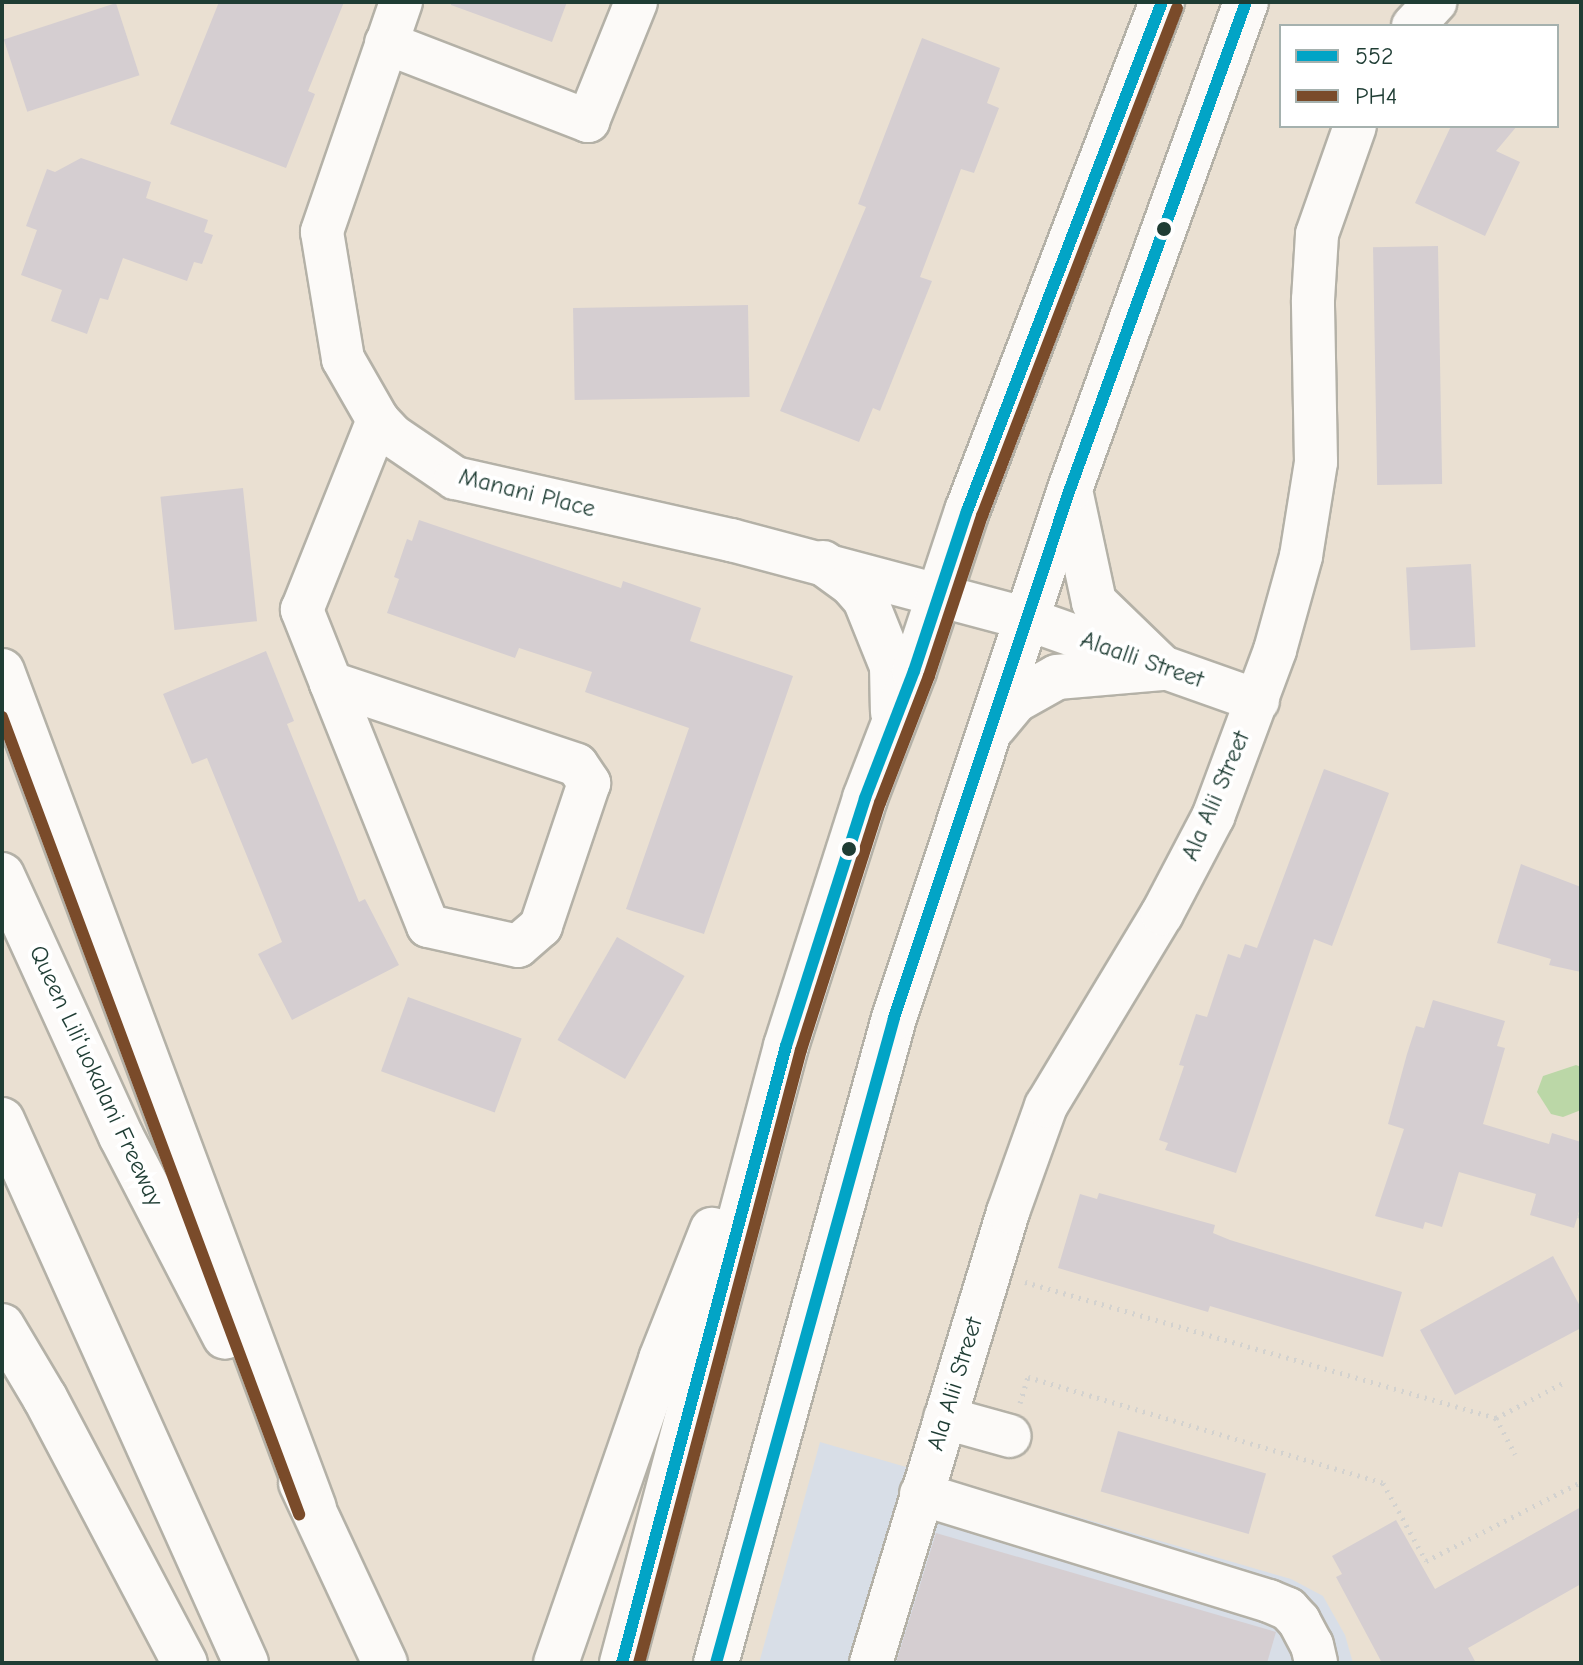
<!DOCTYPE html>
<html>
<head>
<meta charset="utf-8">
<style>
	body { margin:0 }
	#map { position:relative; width:1583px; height:1665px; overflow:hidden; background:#eae0d2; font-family:"Comic Neue",sans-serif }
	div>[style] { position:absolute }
	.built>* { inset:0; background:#d8dee7 }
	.green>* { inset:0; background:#bbd7a7 }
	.building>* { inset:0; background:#d5ced1; transform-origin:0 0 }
	.path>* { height:5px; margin-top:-2.5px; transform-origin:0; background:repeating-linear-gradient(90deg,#d3d2cf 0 2px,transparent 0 8px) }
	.roads { filter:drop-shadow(2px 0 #b4b1a7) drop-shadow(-2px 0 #b4b1a7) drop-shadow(0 2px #b4b1a7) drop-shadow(0 -2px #b4b1a7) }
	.minor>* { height:42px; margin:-21px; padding:0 21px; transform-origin:21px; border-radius:21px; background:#fcfaf8 }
	.major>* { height:44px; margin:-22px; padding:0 22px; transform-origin:22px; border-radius:22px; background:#fcfaf8 }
	.highway>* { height:44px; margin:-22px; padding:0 22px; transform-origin:22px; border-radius:22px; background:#fcfaf8 }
	.bus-1>* { height:12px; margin:-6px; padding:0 6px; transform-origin:6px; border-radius:6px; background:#02a4c6 }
	.bus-2>* { height:12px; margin:-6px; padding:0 6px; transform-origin:6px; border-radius:6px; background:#7a4b2a }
	.dots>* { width:22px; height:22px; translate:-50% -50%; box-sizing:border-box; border:4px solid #fff; border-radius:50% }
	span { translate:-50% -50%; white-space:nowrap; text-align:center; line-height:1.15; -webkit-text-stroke:8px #fff; paint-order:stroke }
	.street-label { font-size:24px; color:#1f3d34 }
	.frame { position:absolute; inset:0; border:4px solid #1f3d34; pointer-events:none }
	.legend { position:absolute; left:1279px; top:24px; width:280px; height:104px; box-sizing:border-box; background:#fff; border:2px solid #a5b1ae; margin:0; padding:10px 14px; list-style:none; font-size:24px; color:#1f3d34 }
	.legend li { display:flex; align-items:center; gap:16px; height:40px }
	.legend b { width:40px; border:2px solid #a5b1ae }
</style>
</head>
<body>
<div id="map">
	<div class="built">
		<i style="clip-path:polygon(820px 1442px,1291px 1579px,1323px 1596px,1345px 1635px,1353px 1663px,759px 1663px)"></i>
	</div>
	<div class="green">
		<i style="clip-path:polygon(1576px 1065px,1581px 1067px,1581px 1110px,1563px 1117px,1551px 1114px,1537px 1092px,1543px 1076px)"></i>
	</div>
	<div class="building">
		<i style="clip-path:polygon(219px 2px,344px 2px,308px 91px,315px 94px,286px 168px,170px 124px)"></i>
		<i style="clip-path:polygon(451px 2px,567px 2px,552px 42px,451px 5px)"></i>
		<i style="left:116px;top:3px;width:76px;height:118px;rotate:72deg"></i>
		<i style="clip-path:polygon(922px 38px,1000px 68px,987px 103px,999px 108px,974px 173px,961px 169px,920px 277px,932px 281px,880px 411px,873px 408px,859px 442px,780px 411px,866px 207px,858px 204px)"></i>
		<i style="clip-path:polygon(1451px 126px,1517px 126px,1496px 151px,1520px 162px,1485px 236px,1415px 203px)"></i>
		<i style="clip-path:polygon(81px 158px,151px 182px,146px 198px,208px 220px,204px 232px,213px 235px,202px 264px,194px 262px,187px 281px,123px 258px,108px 300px,100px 298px,87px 334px,51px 321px,62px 290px,21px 275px,37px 230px,26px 226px,47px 169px,55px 172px)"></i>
		<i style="left:1438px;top:246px;width:238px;height:65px;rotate:89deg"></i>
		<i style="left:748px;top:305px;width:92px;height:175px;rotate:89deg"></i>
		<i style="left:243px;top:488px;width:134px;height:83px;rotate:84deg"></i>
		<i style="clip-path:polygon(419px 520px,621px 588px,623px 581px,701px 608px,690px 641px,793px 676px,704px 934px,626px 909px,689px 728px,585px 692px,592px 672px,519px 648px,515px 658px,387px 613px,399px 579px,394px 577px,407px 539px,412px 541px)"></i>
		<i style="left:1471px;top:564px;width:83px;height:65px;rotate:87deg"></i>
		<i style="clip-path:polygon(266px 651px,294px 721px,287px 724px,359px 902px,365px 899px,399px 965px,292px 1020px,258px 954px,282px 942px,207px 758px,192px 764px,163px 694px)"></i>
		<i style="clip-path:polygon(1324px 769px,1389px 793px,1332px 946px,1314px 939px,1236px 1173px,1165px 1150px,1168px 1143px,1159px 1140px,1184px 1066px,1179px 1065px,1196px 1014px,1207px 1017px,1228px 954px,1240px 958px,1245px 944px,1257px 948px)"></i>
		<i style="clip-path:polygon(1521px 864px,1581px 887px,1581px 972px,1549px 965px,1551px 959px,1497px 943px)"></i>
		<i style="left:617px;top:937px;width:78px;height:119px;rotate:30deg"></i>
		<i style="left:408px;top:997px;width:121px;height:79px;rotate:20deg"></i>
		<i style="clip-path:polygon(1433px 1000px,1505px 1021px,1497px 1046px,1505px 1048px,1483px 1124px,1549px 1144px,1552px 1133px,1581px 1142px,1581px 1205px,1574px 1228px,1530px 1215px,1536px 1194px,1459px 1172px,1442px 1227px,1425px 1222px,1423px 1229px,1375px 1216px,1404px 1129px,1388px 1124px,1407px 1054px,1416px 1026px,1424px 1028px)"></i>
		<i style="clip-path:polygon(1099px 1193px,1215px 1225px,1213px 1233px,1230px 1240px,1402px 1292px,1383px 1357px,1210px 1306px,1208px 1312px,1058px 1268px,1080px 1194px,1097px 1199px)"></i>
		<i style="clip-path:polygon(1553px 1256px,1581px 1308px,1581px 1328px,1455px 1395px,1420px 1330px)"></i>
		<i style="left:1118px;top:1431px;width:154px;height:63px;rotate:16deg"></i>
		<i style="clip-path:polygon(1581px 1507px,1581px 1584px,1468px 1648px,1476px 1663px,1382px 1663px,1336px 1577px,1342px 1574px,1332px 1556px,1396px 1520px,1435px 1589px)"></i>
		<i style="clip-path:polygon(936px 1533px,1276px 1632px,1267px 1663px,896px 1663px)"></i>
	</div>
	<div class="path">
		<i style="left:1578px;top:1215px;width:3px;rotate:18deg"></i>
		<i style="left:1025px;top:1282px;width:490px;rotate:16.1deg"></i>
		<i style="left:1496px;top:1418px;width:76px;rotate:-27.6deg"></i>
		<i style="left:1020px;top:1403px;width:27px;rotate:-73deg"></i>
		<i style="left:1028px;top:1377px;width:370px;rotate:16.6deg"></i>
		<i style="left:1383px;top:1483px;width:89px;rotate:61.1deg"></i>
		<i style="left:1426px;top:1561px;width:174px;rotate:-27deg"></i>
		<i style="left:1496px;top:1418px;width:41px;rotate:62.2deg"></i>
	</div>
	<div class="roads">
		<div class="minor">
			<i style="left:401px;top:2px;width:243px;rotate:109deg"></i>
			<i style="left:322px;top:232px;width:129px;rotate:80.6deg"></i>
			<i style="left:343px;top:359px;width:70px;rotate:60.2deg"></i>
			<i style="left:378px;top:420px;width:22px;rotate:47deg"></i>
			<i style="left:393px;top:436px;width:75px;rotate:34.1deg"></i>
			<i style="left:455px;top:478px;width:283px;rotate:12.7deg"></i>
			<i style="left:731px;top:540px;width:306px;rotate:14.9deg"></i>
			<i style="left:1027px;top:619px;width:245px;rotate:19.5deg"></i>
			<i style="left:1413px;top:26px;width:33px;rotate:-47deg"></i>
			<i style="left:386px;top:43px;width:217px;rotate:21.1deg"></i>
			<i style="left:588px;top:121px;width:128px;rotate:-68deg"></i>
			<i style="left:331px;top:683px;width:259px;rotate:18.4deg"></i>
			<i style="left:577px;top:765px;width:22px;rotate:56deg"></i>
			<i style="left:589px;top:783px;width:151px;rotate:108.6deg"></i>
			<i style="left:541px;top:926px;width:30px;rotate:139deg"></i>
			<i style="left:518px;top:946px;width:92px;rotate:-167.5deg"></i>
			<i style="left:428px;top:926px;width:262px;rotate:-111.8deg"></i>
			<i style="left:331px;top:683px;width:79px;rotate:-111.7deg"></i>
			<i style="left:302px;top:610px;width:205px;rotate:-68.2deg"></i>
			<i style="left:945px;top:1418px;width:67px;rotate:15.5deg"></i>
			<i style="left:921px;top:1494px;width:364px;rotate:17.1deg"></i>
			<i style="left:1269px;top:1601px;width:21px;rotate:23deg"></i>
			<i style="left:1288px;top:1609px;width:16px;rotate:47deg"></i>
			<i style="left:1299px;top:1621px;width:27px;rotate:62deg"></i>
			<i style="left:1312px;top:1645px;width:18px;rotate:77deg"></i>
			<i style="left:871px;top:1663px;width:471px;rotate:-73.1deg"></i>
			<i style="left:1008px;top:1212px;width:113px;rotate:-70.3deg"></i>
			<i style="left:1046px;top:1106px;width:224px;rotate:-58.9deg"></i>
			<i style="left:1162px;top:914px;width:110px;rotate:-62.3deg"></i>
			<i style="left:1213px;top:817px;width:178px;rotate:-69.6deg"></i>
			<i style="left:1275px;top:650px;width:98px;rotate:-74.5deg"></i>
			<i style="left:1301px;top:556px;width:95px;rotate:-80.9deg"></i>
			<i style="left:1316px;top:462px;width:162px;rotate:-91.1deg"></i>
			<i style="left:1313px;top:300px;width:66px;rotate:-86.5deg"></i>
			<i style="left:1317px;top:234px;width:114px;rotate:-70.6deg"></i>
		</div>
		<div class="major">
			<i style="left:1070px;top:490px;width:115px;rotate:77.9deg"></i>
			<i style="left:1094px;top:602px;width:95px;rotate:44.1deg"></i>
			<i style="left:823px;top:563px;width:34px;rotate:36deg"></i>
			<i style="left:851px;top:583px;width:21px;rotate:49deg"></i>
			<i style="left:865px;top:599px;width:72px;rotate:68.1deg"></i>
			<i style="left:892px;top:666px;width:46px;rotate:88.8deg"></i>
			<i style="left:994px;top:726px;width:34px;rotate:-50deg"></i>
			<i style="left:1016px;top:700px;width:47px;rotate:-29.3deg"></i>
			<i style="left:1057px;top:677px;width:105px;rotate:-4.9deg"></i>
			<i style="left:556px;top:1663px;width:322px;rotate:-70.9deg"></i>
			<i style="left:661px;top:1359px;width:139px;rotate:-68.4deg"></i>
			<i style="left:622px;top:1663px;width:638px;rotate:-75.11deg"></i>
			<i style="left:786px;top:1046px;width:260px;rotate:-72.3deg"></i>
			<i style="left:865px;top:798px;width:136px;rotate:-68.9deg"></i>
			<i style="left:914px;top:671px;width:169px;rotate:-71.7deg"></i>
			<i style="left:967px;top:511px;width:545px;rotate:-69.04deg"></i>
			<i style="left:716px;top:1663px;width:669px;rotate:-74.57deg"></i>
			<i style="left:894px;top:1018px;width:558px;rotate:-71.6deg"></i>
			<i style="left:1070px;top:489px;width:518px;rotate:-70.13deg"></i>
		</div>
		<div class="highway">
			<i style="left:2px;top:671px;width:893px;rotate:69.56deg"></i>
			<i style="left:2px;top:875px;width:287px;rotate:65.5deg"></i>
			<i style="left:121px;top:1136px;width:226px;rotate:62.6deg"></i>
			<i style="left:2px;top:1120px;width:595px;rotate:65.8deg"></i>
			<i style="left:2px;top:1326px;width:84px;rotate:59.2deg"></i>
			<i style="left:45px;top:1398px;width:300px;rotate:62.2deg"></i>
			<i style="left:301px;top:1483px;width:199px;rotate:65deg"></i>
		</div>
	</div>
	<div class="bus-1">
		<i style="left:622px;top:1663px;width:638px;rotate:-75.11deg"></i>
		<i style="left:786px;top:1046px;width:260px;rotate:-72.3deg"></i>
		<i style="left:865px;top:798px;width:136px;rotate:-68.9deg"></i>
		<i style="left:914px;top:671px;width:169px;rotate:-71.7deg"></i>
		<i style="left:967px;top:511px;width:545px;rotate:-69.04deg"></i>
		<i style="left:716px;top:1663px;width:669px;rotate:-74.57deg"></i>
		<i style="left:894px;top:1018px;width:558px;rotate:-71.6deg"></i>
		<i style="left:1070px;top:489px;width:518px;rotate:-70.13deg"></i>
	</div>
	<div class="bus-2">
		<i style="left:2px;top:717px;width:851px;rotate:69.56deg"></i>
		<i style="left:639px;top:1663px;width:634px;rotate:-75.2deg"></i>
		<i style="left:801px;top:1050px;width:259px;rotate:-72.3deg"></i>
		<i style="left:880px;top:803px;width:136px;rotate:-68.9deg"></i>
		<i style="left:929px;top:676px;width:169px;rotate:-71.7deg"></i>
		<i style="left:982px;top:516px;width:544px;rotate:-69deg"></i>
	</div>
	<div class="dots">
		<i style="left:1164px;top:229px;background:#1f3d34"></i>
		<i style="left:849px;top:849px;background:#1f3d34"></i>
	</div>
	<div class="street-label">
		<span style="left:527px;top:493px;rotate:14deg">Manani Place</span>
		<span style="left:1142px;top:660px;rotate:19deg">Alaalli Street</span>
		<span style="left:1216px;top:796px;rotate:-67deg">Ala Alii Street</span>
		<span style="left:96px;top:1076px;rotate:65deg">Queen Liliʻuokalani Freeway</span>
		<span style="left:955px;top:1384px;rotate:-73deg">Ala Alii Street</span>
	</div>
	<div class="frame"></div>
	<ul class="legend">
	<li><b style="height:10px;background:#02a4c6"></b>552</li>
	<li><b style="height:10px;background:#7a4b2a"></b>PH4</li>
	</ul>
</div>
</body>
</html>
